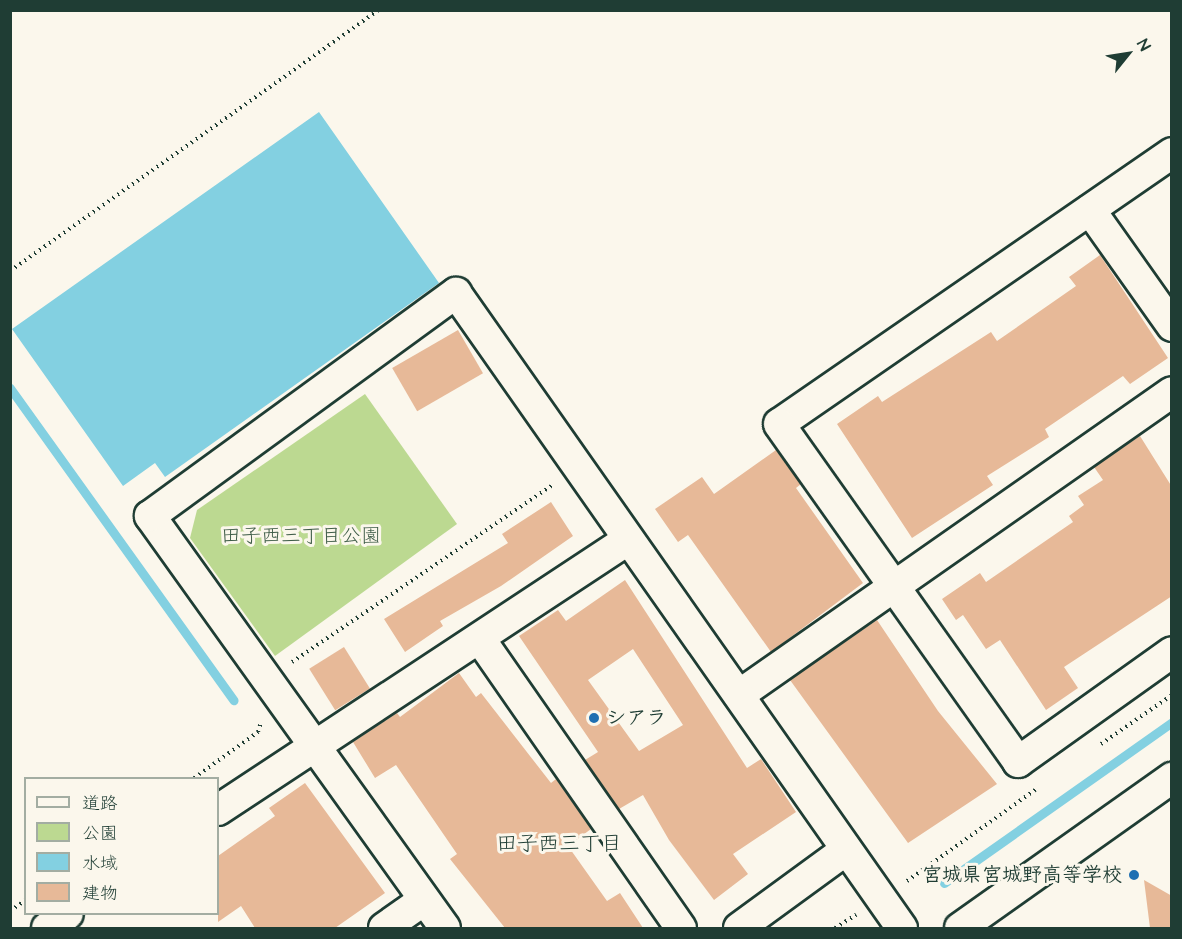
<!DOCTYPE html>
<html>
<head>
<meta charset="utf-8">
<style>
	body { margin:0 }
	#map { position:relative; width:1182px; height:939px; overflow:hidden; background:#fbf7ec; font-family:"Architects Daughter","Klee One",sans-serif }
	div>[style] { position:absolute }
	.green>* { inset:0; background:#bcd991 }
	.water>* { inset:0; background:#83d0e1 }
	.stream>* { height:9px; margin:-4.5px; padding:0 4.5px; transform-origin:4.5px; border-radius:4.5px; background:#83d0e1 }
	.building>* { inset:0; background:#e7b998; transform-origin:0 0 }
	.path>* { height:4px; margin-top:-2px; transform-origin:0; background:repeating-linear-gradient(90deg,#1f3d34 0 1.5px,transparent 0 6px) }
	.roads { filter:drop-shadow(2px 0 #1f3d34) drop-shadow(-2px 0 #1f3d34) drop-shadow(0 2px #1f3d34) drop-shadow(0 -2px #1f3d34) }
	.minor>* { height:30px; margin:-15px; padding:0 15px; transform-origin:15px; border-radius:15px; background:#fbf7ec }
	.dots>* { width:16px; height:16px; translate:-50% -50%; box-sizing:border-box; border:3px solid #fbf7ec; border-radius:50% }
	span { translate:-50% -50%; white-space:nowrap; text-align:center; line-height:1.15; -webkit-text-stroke:6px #fbf7ec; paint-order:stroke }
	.park-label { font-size:20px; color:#3e5c47 }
	.poi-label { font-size:20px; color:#1f3d34; font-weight:700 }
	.left { translate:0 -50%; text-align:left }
	.right { translate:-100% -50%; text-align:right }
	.neighbourhood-label { font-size:21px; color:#1f3d34 }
	.frame { position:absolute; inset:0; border:12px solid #1f3d34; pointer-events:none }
	.legend { position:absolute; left:24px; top:777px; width:195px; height:138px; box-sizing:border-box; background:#fbf7ec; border:2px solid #a3ada2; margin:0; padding:8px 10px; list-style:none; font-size:18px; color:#1f3d34 }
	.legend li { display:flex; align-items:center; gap:12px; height:30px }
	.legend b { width:30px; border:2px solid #a3ada2 }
	.north { position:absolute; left:1098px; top:24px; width:60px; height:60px; -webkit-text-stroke:4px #fbf7ec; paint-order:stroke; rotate:60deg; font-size:16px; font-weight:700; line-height:24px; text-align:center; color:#1f3d34 }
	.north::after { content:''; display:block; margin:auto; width:21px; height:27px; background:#1f3d34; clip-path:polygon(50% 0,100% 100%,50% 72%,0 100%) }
</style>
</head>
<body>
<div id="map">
	<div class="green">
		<i style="clip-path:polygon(365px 394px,457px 524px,275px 656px,190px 538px,197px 510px)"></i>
	</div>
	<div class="water">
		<i style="clip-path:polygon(319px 112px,439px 283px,165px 477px,155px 463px,123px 486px,12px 329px)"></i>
	</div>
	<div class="stream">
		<i style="left:10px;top:388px;width:384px;rotate:54.4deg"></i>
		<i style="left:944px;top:883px;width:279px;rotate:-35.2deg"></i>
	</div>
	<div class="building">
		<i style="clip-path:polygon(1100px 255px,1168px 358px,1130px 384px,1123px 376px,1045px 429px,1049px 437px,987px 476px,993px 485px,912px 538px,837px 424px,878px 396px,882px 402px,991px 332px,997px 341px,1076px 286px,1069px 277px)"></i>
		<i style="left:458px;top:330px;width:50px;height:76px;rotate:60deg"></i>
		<i style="clip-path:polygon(1140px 436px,1172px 487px,1172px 596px,1064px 667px,1078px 688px,1046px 710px,1000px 640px,986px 649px,963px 615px,956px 620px,942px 599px,980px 573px,986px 582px,1073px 522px,1069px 516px,1084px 505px,1078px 496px,1103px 480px,1094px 467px)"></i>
		<i style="clip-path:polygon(776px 450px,801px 484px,796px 488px,863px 583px,771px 652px,688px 535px,678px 542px,655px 509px,702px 477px,714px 494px)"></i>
		<i style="clip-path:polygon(551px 502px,573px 536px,501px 586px,440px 621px,443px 626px,405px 652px,384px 619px,508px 543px,502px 534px)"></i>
		<i style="clip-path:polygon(evenodd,625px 580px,747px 768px,761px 759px,796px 812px,733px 854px,748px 874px,714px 900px,669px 840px,643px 795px,619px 809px,585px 760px,598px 752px,519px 636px,558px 610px,566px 621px,625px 580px,633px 649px,683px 725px,639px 751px,588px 680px,633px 649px)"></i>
		<i style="clip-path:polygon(877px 620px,938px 711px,997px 784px,908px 843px,790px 680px)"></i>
		<i style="left:344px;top:647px;width:49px;height:41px;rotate:58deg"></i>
		<i style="clip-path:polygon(459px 673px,476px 697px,481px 693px,551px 783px,556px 779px,591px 829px,568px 846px,607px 901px,620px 893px,643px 928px,505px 928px,450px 859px,457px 854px,396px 765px,375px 778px,353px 742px,397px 713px,400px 717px)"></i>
		<i style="clip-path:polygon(305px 783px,385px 893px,335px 928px,255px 928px,241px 906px,218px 922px,218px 856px,275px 816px,269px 808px)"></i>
		<i style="clip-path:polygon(1144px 880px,1172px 896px,1172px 928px,1150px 928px)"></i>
	</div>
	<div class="path">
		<i style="left:10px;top:271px;width:451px;rotate:-35.3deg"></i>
		<i style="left:292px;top:662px;width:317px;rotate:-34.2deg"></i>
		<i style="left:1101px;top:744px;width:86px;rotate:-34.6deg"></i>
		<i style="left:194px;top:778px;width:79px;rotate:-35.7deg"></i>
		<i style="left:258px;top:732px;width:10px;rotate:-73deg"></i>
		<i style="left:907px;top:881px;width:161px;rotate:-35.4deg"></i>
		<i style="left:10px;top:911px;width:19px;rotate:-35deg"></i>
		<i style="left:835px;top:928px;width:25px;rotate:-32deg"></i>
	</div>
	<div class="roads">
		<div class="minor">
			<i style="left:1172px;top:153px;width:477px;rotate:145.4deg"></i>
			<i style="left:779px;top:424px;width:414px;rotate:54.7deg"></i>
			<i style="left:1018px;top:762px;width:189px;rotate:-35.5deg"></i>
			<i style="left:1090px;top:210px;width:142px;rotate:54.7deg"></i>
			<i style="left:480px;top:639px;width:352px;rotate:55.2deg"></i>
			<i style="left:739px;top:695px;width:528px;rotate:-34.98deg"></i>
			<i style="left:218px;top:810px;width:490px;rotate:-33.4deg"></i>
			<i style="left:47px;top:928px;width:25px;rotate:-34deg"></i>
			<i style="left:384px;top:928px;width:49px;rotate:-35deg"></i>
			<i style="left:445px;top:928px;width:507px;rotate:-125.6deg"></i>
			<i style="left:150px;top:516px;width:379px;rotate:-36.1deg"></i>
			<i style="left:456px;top:293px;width:776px;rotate:54.92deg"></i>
			<i style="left:739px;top:928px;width:132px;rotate:-36.1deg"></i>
			<i style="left:960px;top:928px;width:260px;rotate:-35.3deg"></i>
		</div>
	</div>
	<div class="dots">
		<i style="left:594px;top:718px;background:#1f6fb2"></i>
		<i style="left:1134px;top:875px;background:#1f6fb2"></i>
	</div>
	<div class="park-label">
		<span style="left:301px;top:536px">田子西三丁目公園</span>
	</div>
	<div class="poi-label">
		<span class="left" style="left:606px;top:718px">シアラ</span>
		<span class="right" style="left:1122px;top:875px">宮城県宮城野高等学校</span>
	</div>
	<div class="neighbourhood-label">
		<span style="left:559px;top:844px">田子西三丁目</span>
	</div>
	<div class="frame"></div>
	<ul class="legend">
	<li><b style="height:8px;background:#fbf7ec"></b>道路</li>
	<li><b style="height:16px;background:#bcd991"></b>公園</li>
	<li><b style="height:16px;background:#83d0e1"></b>水域</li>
	<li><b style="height:16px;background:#e7b998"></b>建物</li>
	</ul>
	<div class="north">N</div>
</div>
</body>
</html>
